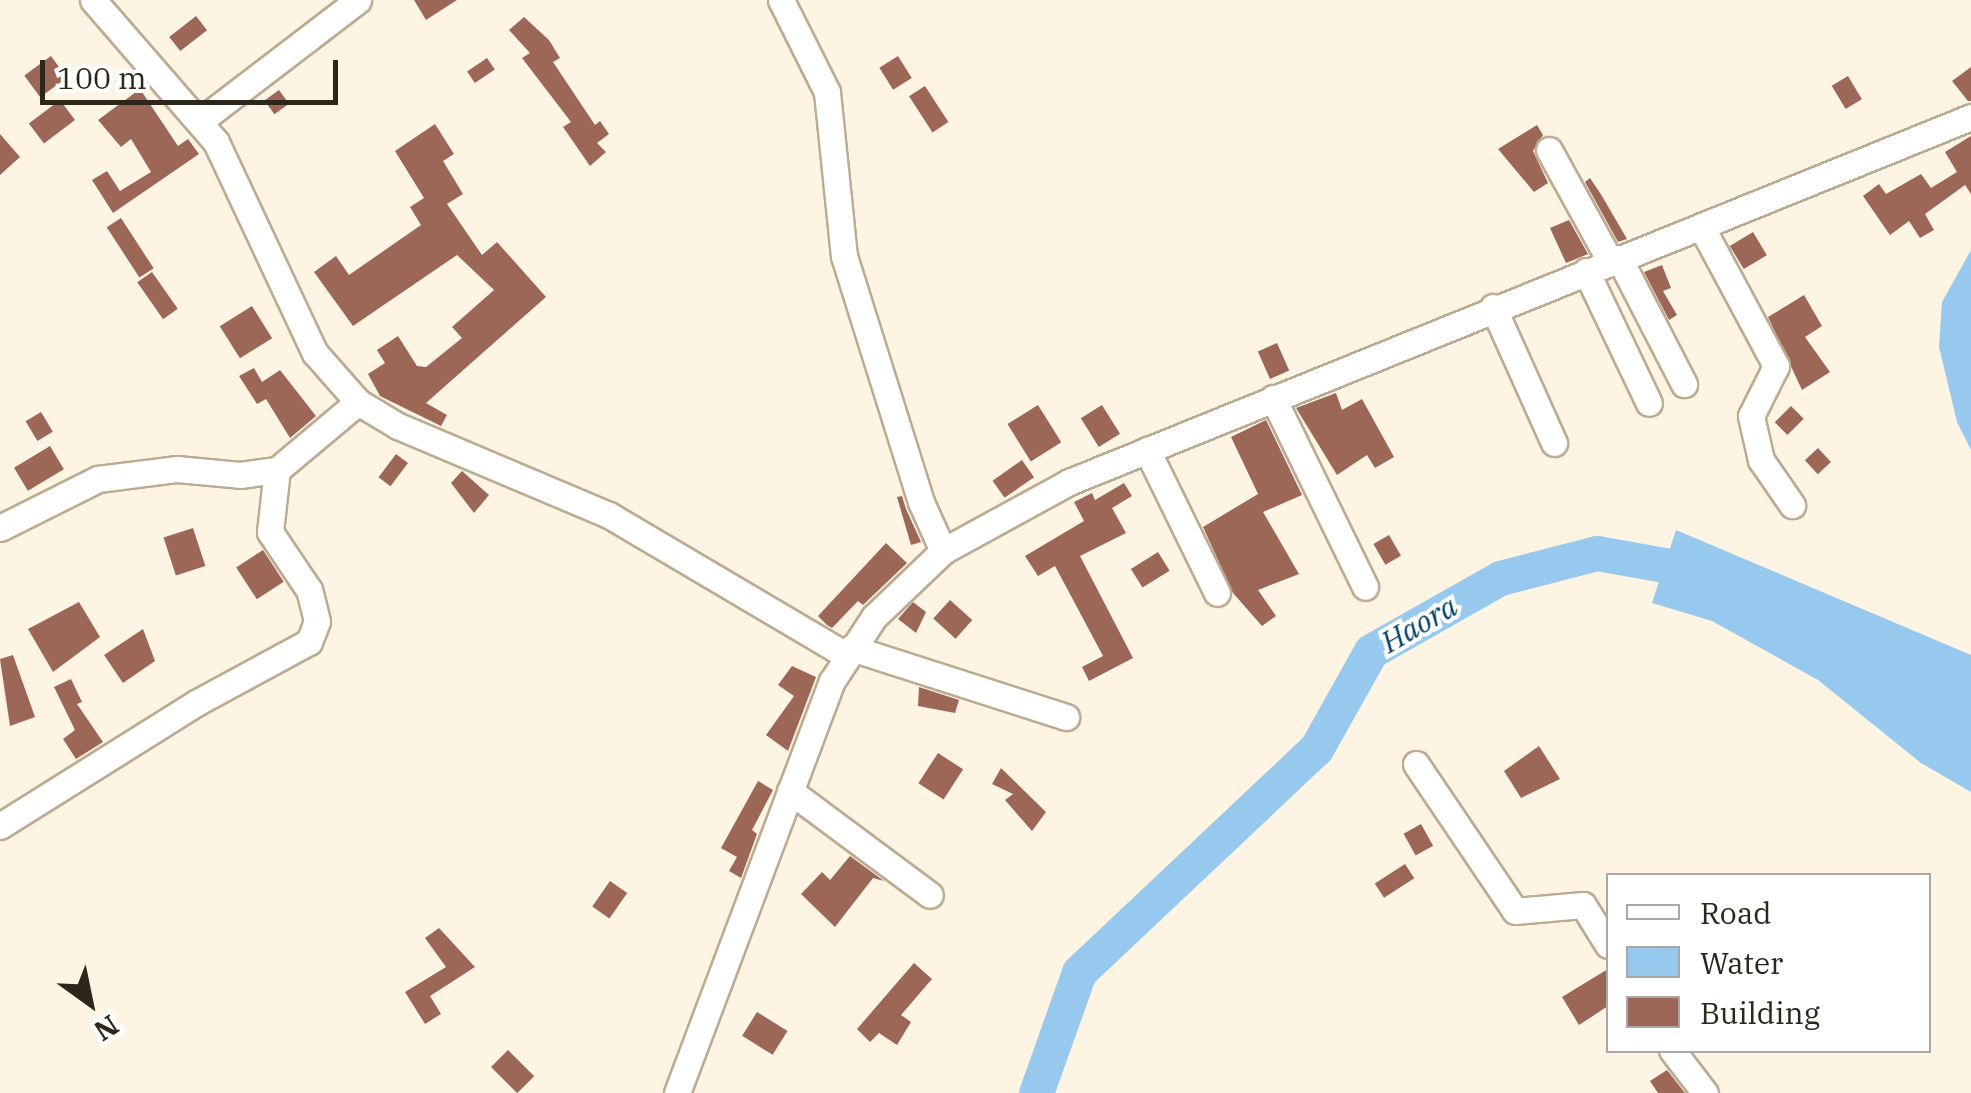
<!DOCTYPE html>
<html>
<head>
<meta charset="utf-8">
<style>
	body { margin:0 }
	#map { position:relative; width:1971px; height:1093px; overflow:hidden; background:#fef4e3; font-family:"IBM Plex Serif",serif }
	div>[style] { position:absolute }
	.water>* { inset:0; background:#97c9ee }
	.river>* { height:35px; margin:-17.5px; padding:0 17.5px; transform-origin:17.5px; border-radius:17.5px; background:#97c9ee }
	.building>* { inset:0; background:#9d6757; transform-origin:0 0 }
	.roads { filter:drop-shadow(2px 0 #bbab91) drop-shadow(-2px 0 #bbab91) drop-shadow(0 2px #bbab91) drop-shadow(0 -2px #bbab91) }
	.minor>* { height:25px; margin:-12.5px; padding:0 12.5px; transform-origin:12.5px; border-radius:12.5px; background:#fff }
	span { translate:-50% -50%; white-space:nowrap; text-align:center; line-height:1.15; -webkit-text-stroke:8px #fff; paint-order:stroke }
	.water-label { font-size:30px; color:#004062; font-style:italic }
	.legend { position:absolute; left:1606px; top:873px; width:325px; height:180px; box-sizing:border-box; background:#fff; border:2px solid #aba8a4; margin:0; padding:12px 18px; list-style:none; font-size:30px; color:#2c261b }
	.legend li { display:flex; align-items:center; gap:20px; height:50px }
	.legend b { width:50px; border:2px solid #aba8a4 }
	.north { position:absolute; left:40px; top:953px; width:100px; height:100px; -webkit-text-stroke:8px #fff; paint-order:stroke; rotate:147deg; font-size:28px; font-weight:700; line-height:40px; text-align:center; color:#2c261b }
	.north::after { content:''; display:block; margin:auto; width:35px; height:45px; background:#2c261b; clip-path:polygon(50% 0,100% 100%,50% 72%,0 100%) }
	.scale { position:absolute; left:40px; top:60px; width:298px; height:45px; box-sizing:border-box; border:5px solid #2c261b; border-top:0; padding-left:12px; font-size:30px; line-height:35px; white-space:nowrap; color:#2c261b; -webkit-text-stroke:8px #fff; paint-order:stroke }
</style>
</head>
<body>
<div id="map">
	<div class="water">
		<i style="clip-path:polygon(1971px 250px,1971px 450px,1957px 422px,1939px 347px,1942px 302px)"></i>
		<i style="clip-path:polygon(1676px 530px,1971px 655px,1971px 792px,1921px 763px,1818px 680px,1712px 621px,1652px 603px)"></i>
	</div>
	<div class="river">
		<i style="left:1036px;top:1093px;width:128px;rotate:-70.4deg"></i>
		<i style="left:1079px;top:972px;width:325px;rotate:-43.3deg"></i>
		<i style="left:1316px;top:749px;width:112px;rotate:-60.7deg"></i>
		<i style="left:1371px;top:651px;width:148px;rotate:-29.5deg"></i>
		<i style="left:1500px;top:578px;width:100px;rotate:-14.5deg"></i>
		<i style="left:1597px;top:553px;width:114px;rotate:10.1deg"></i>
	</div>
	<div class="building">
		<i style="clip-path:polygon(414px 0,457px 0,426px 20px)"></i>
		<i style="left:196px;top:16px;width:18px;height:34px;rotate:52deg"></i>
		<i style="clip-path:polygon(524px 17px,549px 40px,560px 58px,553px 62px,595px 125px,600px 121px,609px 134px,597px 143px,606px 152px,590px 166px,563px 127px,571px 122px,522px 58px,530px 53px,509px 30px)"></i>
		<i style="left:51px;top:56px;width:27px;height:33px;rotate:54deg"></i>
		<i style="left:898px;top:56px;width:26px;height:22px;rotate:58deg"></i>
		<i style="left:487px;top:58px;width:14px;height:24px;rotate:56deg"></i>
		<i style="clip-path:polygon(1971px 67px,1971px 101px,1968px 101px,1952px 81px)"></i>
		<i style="left:1848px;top:76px;width:27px;height:19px;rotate:59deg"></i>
		<i style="left:925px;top:86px;width:43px;height:19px;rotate:57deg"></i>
		<i style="clip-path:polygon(140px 89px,178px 146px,188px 139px,199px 154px,113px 213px,92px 180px,107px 171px,120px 191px,151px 172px,131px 139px,121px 147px,98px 120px)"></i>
		<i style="left:279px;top:90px;width:17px;height:18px;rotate:54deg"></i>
		<i style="left:60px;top:100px;width:25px;height:39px;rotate:53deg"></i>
		<i style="clip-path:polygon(435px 124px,454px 154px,443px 161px,463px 194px,447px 204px,482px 255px,497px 242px,546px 297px,426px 403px,447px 415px,441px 426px,380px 396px,368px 374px,385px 363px,377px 350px,398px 336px,417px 366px,426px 367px,462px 338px,452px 327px,494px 290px,457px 255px,353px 326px,314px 272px,336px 256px,349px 275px,421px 225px,410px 207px,424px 198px,395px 151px)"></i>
		<i style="clip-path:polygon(1537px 125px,1543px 135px,1533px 151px,1548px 183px,1534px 192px,1498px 149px)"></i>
		<i style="clip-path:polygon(0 134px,20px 157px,0 175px)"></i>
		<i style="clip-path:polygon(1971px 136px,1971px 194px,1965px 185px,1925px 214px,1934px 230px,1920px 238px,1909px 221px,1890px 235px,1863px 196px,1879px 184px,1886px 194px,1921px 174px,1931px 188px,1957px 172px,1945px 152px)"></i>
		<i style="clip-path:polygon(1590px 178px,1602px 196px,1627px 239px,1618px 242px,1585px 182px)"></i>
		<i style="left:121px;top:218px;width:60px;height:17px;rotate:57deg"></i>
		<i style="clip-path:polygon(1569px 220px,1588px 254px,1566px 263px,1550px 228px)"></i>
		<i style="left:1753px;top:232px;width:27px;height:27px;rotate:59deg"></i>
		<i style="clip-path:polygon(1662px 265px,1671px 288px,1663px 291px,1677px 315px,1669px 320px,1644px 272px)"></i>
		<i style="left:152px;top:272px;width:45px;height:18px;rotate:55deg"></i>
		<i style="clip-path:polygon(1804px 295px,1822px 326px,1805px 337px,1830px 372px,1802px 390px,1768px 317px)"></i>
		<i style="left:252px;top:306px;width:38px;height:38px;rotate:58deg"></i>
		<i style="left:1277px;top:343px;width:30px;height:21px;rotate:66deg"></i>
		<i style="clip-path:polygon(254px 368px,262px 382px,280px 370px,316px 416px,290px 438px,266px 399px,257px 404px,239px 376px)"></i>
		<i style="clip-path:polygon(1336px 393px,1342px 410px,1362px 399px,1394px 457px,1375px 468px,1367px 455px,1337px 475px,1296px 408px)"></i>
		<i style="left:1038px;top:405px;width:44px;height:36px;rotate:58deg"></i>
		<i style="left:1102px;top:405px;width:34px;height:25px;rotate:58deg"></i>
		<i style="left:1791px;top:406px;width:18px;height:23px;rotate:45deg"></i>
		<i style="left:41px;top:412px;width:23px;height:18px;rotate:59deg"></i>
		<i style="clip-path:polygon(1266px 420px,1302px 495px,1263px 512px,1299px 574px,1258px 590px,1276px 616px,1262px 626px,1233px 593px,1203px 527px,1258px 494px,1231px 437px)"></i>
		<i style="left:50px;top:446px;width:27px;height:42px;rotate:59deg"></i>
		<i style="left:1818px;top:448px;width:19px;height:18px;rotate:47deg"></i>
		<i style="left:396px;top:454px;width:15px;height:29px;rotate:37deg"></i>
		<i style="left:1022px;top:460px;width:21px;height:36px;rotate:55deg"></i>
		<i style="clip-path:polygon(462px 471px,489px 495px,474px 513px,451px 483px)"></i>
		<i style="clip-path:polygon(1124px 483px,1132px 496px,1112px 508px,1126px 533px,1080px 556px,1133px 658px,1089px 681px,1082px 667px,1103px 656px,1055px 566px,1038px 576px,1025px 556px,1084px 521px,1074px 502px,1092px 493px,1095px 500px)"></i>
		<i style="clip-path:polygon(902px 496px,906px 509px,921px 542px,911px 545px,897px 497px)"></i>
		<i style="left:193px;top:528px;width:40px;height:31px;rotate:72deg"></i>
		<i style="left:1389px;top:535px;width:24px;height:18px;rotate:60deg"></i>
		<i style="clip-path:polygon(886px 543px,907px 563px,863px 605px,858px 601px,832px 628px,827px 625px,818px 616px)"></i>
		<i style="left:263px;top:550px;width:38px;height:32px;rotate:57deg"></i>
		<i style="left:1158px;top:552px;width:22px;height:32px;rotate:58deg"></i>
		<i style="left:950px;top:600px;width:30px;height:25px;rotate:42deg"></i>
		<i style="clip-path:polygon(79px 602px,100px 637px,53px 672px,28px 629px)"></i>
		<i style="clip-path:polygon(913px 602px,926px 612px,916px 633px,898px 619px)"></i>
		<i style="clip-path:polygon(143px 629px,155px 661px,123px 683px,104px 655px)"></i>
		<i style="clip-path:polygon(13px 655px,35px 717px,10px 726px,0 659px)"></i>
		<i style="clip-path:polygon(792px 666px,816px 677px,788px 751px,766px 735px,794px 696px,778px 685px)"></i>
		<i style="clip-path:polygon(71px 679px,82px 702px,77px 704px,103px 742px,76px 759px,63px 739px,75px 730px,54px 687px)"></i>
		<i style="clip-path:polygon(919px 687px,959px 700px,955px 713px,918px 706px)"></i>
		<i style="clip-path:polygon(1539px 746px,1560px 779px,1521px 798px,1504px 771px)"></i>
		<i style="left:938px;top:753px;width:30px;height:36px;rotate:33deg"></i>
		<i style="clip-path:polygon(1001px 768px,1046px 812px,1032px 831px,1005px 800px,1013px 794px,992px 784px)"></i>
		<i style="clip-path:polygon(758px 781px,773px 790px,752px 830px,757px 834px,741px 878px,729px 871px,737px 857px,721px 848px)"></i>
		<i style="left:1421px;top:824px;width:25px;height:20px;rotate:61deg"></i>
		<i style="clip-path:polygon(850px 856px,884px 881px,873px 878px,835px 927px,801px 894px,822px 872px,830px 880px)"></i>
		<i style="left:1405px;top:864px;width:17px;height:36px;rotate:57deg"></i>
		<i style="left:610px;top:881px;width:21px;height:31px;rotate:35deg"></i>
		<i style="clip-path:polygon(439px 928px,475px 967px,430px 996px,441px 1014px,425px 1024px,405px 992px,446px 967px,425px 938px)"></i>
		<i style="clip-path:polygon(914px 963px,932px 979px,901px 1015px,911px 1022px,897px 1045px,879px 1033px,870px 1042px,857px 1029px)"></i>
		<i style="clip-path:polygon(1608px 969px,1608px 1006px,1579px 1025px,1562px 997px)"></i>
		<i style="left:757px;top:1012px;width:36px;height:28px;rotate:32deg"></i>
		<i style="left:508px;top:1050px;width:37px;height:24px;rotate:45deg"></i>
		<i style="clip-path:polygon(1667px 1070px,1685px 1093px,1658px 1093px,1650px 1081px)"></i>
	</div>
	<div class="roads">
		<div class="minor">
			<i style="left:93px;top:0;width:188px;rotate:49.1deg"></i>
			<i style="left:216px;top:142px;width:233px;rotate:64.9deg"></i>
			<i style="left:315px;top:353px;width:65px;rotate:48.7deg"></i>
			<i style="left:358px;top:402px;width:47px;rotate:31deg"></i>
			<i style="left:398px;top:426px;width:229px;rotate:22.9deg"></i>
			<i style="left:609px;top:515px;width:275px;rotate:30.6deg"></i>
			<i style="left:781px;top:0;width:103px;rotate:63.4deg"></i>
			<i style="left:827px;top:92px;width:165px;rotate:84.1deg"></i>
			<i style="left:844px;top:256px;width:258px;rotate:72.6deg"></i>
			<i style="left:921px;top:502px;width:54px;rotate:65.8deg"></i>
			<i style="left:200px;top:121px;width:199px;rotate:-37.4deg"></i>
			<i style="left:1549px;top:150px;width:127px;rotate:61.2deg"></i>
			<i style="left:1701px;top:226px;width:159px;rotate:61.8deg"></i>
			<i style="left:1776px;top:366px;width:56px;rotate:116.6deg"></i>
			<i style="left:1751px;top:416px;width:45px;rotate:77.2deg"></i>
			<i style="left:1761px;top:460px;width:55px;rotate:55.4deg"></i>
			<i style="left:1619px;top:258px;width:142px;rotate:62.7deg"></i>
			<i style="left:1586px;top:271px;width:146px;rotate:64.5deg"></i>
			<i style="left:1493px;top:307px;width:149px;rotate:65.8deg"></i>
			<i style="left:1273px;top:398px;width:210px;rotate:64deg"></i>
			<i style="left:1147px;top:450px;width:159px;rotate:63.9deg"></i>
			<i style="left:0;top:528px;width:110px;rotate:-26.6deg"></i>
			<i style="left:98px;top:479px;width:80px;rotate:-7.2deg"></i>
			<i style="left:177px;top:469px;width:63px;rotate:5.4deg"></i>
			<i style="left:240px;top:475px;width:37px;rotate:-8deg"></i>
			<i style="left:277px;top:470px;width:106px;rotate:-40deg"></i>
			<i style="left:851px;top:648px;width:226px;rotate:17.8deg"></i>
			<i style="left:1416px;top:764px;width:177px;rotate:56deg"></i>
			<i style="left:1515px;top:911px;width:68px;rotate:-5deg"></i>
			<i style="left:1583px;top:905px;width:47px;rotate:58deg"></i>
			<i style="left:790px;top:791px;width:174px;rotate:36.6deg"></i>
			<i style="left:0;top:826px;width:231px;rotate:-32.1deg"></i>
			<i style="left:196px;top:703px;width:128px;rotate:-28.4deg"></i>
			<i style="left:309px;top:642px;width:22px;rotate:-69deg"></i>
			<i style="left:317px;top:621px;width:32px;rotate:-104deg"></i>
			<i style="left:309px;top:590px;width:70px;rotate:-123.9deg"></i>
			<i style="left:270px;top:532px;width:62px;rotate:-83.6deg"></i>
			<i style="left:1672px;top:1050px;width:54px;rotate:52.5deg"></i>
			<i style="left:677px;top:1093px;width:440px;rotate:-69.4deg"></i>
			<i style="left:832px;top:681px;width:77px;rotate:-56.7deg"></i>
			<i style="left:874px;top:617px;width:95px;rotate:-43.7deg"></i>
			<i style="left:943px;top:551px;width:144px;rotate:-28.7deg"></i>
			<i style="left:1069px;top:482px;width:973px;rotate:-22.03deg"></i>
		</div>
	</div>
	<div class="water-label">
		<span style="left:1419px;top:624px;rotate:-30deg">Haora</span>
	</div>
	<ul class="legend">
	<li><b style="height:12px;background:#fff"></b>Road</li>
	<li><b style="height:28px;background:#97c9ee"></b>Water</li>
	<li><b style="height:28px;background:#9d6757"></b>Building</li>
	</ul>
	<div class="north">N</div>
	<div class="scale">100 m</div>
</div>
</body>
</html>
